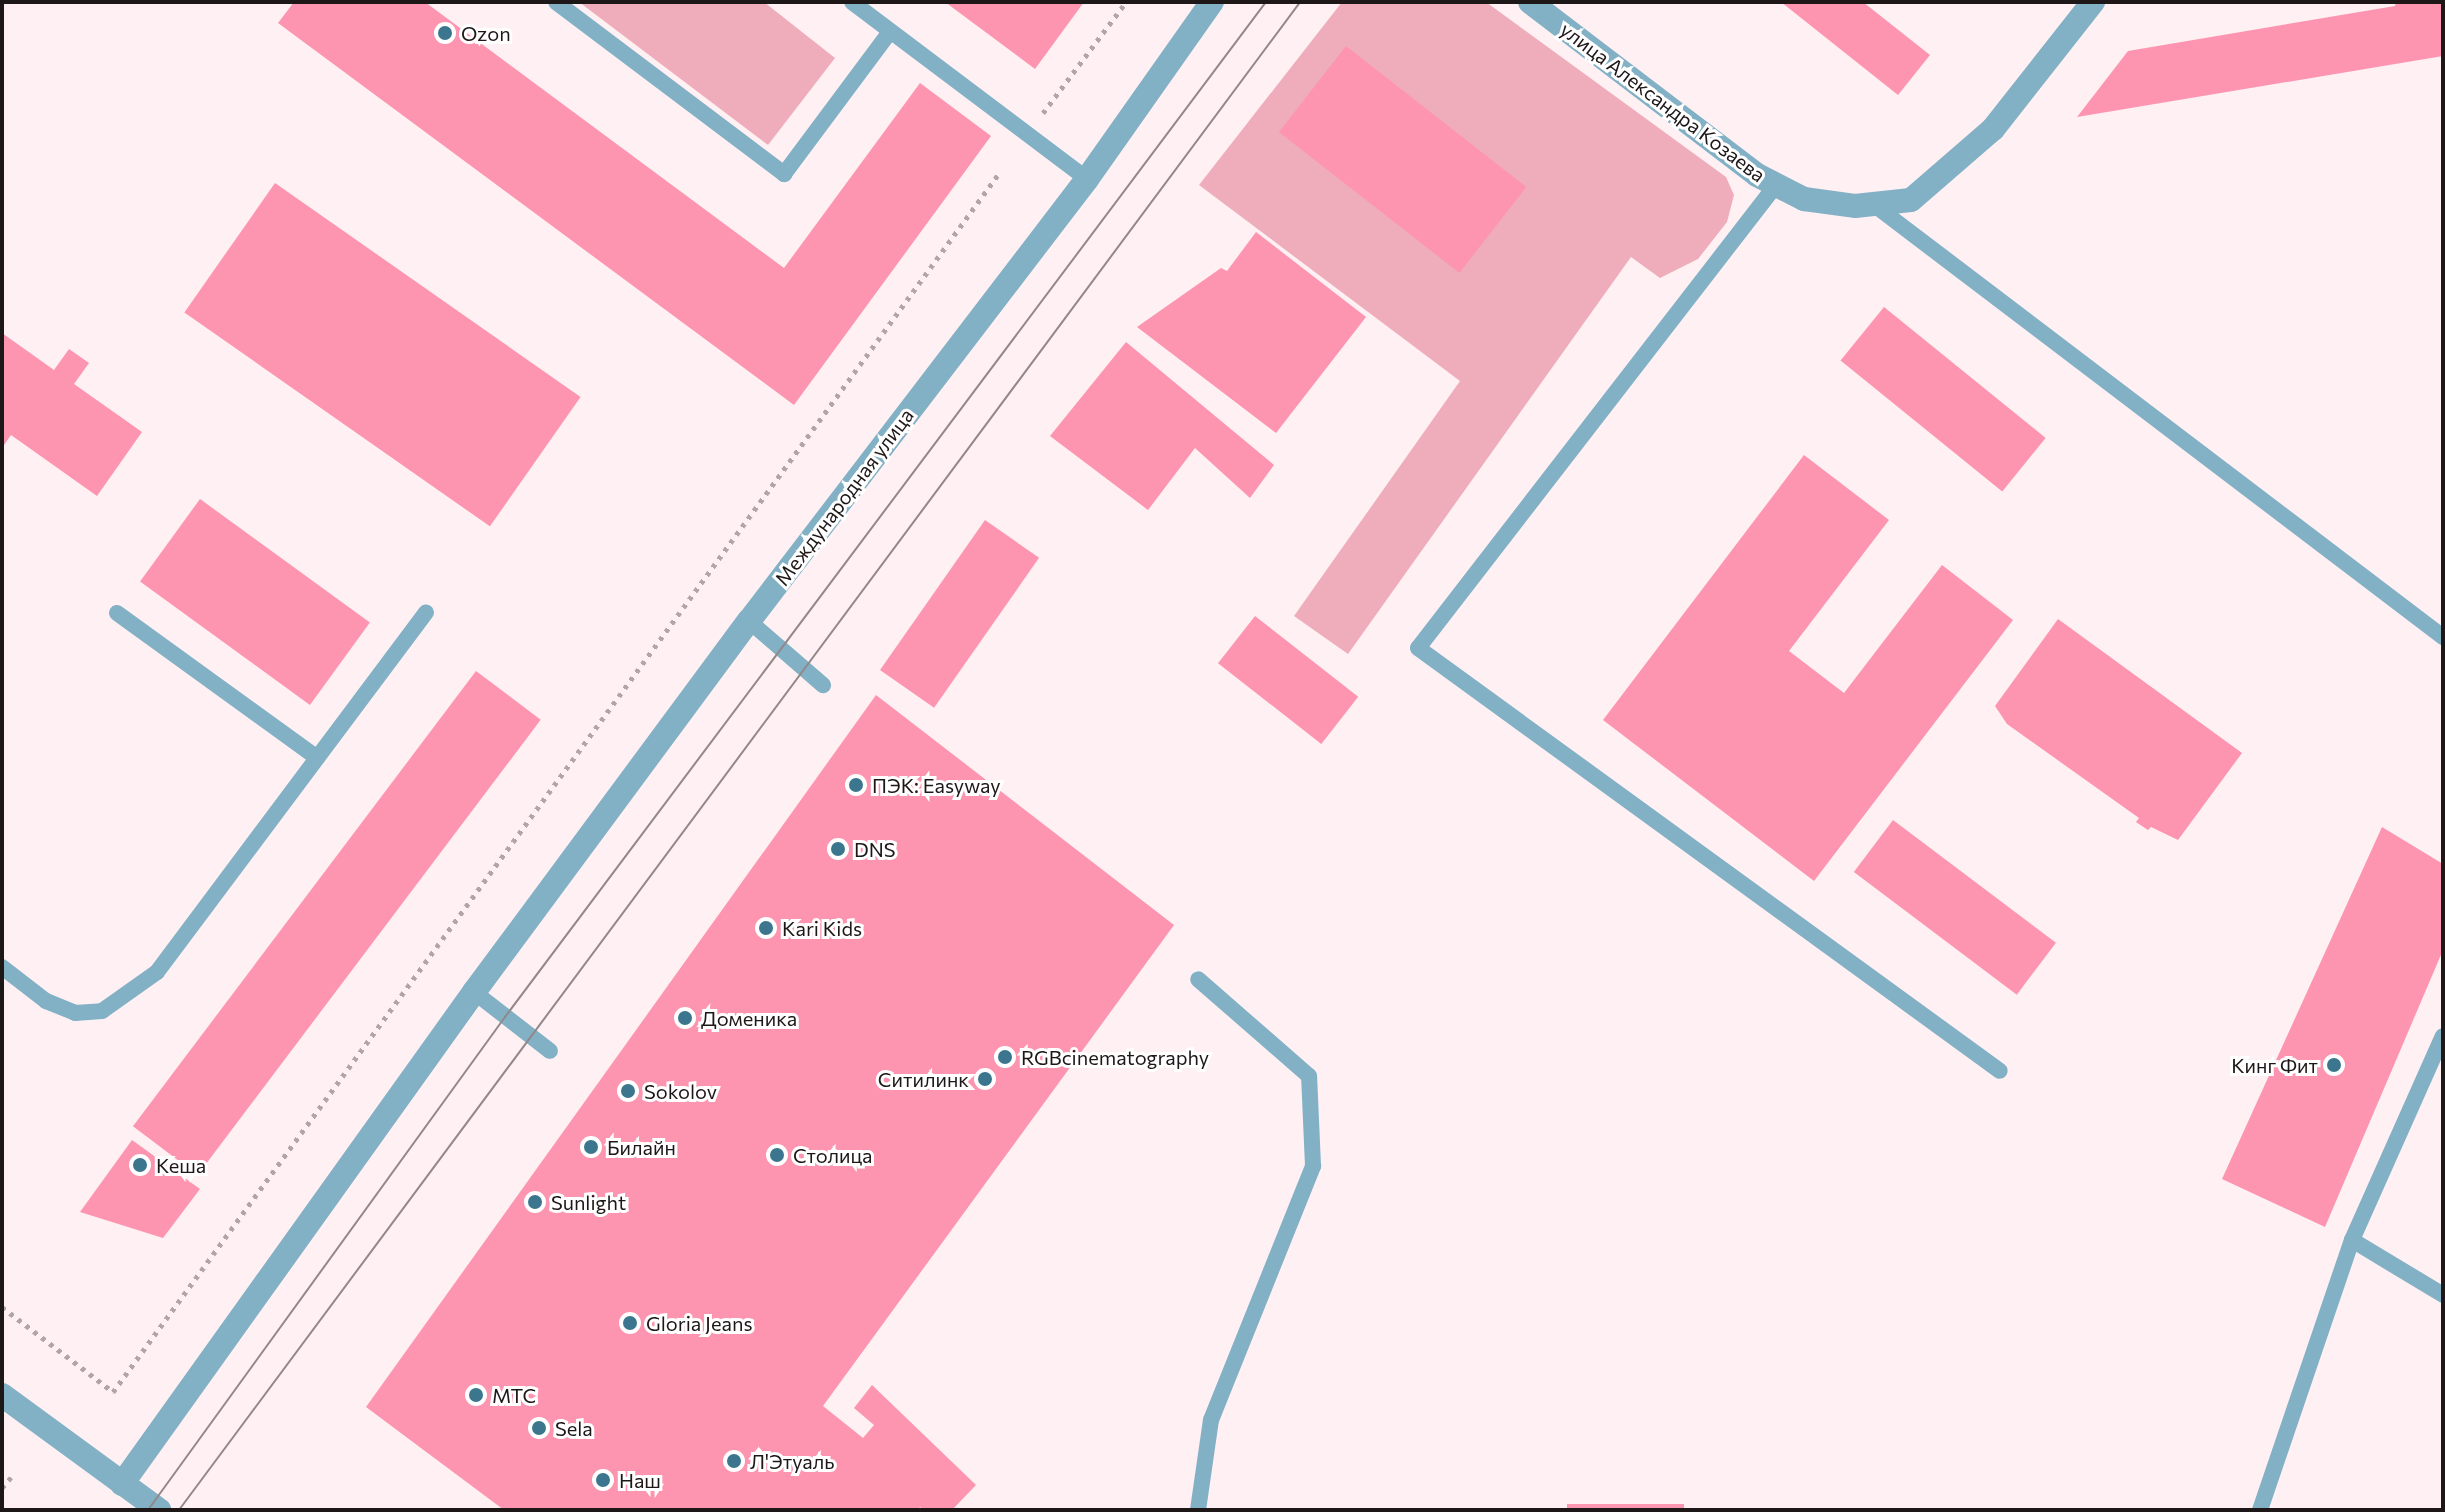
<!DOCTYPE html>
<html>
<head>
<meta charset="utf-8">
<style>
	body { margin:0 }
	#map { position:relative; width:2445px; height:1512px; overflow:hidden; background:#fef0f3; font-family:Commissioner,sans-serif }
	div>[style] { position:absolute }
	.green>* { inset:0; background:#efadbc }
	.building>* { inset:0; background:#fd95b0; transform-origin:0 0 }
	.path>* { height:5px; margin-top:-2.5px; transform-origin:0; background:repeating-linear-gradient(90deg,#b1a5a7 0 4px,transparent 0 10px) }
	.service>* { height:16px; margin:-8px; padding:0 8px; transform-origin:8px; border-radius:8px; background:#82b0c5 }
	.minor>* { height:24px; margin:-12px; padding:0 12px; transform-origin:12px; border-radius:12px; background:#82b0c5 }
	.tertiary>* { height:24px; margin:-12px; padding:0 12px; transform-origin:12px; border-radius:12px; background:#82b0c5 }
	.tram>* { height:2px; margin:-1px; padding:0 1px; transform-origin:1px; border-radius:1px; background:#92888a }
	.dots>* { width:22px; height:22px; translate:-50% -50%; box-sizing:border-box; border:4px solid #fff; border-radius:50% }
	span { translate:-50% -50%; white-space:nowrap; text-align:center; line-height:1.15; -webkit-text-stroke:6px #fff; paint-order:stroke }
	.poi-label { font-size:20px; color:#1e1718 }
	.left { translate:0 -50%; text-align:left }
	.right { translate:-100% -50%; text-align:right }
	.street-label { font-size:20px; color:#1e1718 }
	.frame { position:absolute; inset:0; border:4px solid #1e1718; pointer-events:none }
</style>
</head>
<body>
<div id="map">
	<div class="green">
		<i style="clip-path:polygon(579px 2px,764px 2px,835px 58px,768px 145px)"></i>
		<i style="clip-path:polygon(1342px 2px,1486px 2px,1726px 177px,1734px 195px,1727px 222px,1698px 259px,1660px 278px,1631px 257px,1348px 654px,1294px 616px,1460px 381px,1199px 185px)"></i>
	</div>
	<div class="building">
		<i style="clip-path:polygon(294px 2px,425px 2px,784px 268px,920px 83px,991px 136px,794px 405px,278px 23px)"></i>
		<i style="clip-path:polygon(945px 2px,1084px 2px,1035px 69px)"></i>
		<i style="clip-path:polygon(1781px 2px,1863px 2px,1930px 55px,1898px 95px)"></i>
		<i style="clip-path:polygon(2396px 2px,2443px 2px,2443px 56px,2077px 117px,2128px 51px,2395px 6px)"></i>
		<i style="left:1346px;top:46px;width:229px;height:109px;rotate:38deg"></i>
		<i style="left:275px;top:183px;width:373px;height:158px;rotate:35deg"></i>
		<i style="clip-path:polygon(1256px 232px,1366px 317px,1276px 433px,1137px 327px,1221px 268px,1227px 271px)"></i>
		<i style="left:1884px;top:307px;width:208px;height:69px;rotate:39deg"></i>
		<i style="clip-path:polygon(2px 333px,54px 370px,69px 349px,89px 363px,74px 384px,142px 432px,97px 496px,11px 435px,2px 448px)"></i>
		<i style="clip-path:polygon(1126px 342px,1274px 465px,1250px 498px,1195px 448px,1148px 510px,1050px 436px)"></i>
		<i style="clip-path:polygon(1804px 455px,1889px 520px,1789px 651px,1844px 693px,1942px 565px,2013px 620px,1814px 881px,1603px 720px)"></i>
		<i style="left:200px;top:499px;width:210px;height:102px;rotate:36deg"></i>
		<i style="left:985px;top:520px;width:66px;height:183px;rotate:35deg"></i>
		<i style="left:1255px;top:616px;width:131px;height:60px;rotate:38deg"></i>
		<i style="clip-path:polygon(2058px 619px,2242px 753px,2178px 840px,2151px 827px,2148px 830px,2136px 822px,2139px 818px,2007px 724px,1995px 706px)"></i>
		<i style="left:476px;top:671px;width:81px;height:570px;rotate:37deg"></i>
		<i style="clip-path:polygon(876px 695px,1174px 925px,823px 1406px,863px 1438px,874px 1425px,854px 1408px,872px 1385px,976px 1485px,952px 1510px,924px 1510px,920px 1507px,918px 1510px,504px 1510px,366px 1407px)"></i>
		<i style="left:1893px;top:820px;width:204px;height:65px;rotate:37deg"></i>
		<i style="clip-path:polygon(2382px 827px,2443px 864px,2443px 950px,2325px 1227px,2222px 1179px)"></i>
		<i style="clip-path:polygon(132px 1140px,200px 1189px,163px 1238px,80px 1212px)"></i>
		<i style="left:1567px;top:1504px;width:117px;height:6px"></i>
	</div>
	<div class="path">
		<i style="left:1043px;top:113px;width:139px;rotate:-53.2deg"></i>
		<i style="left:2px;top:1307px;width:140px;rotate:37.4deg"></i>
		<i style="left:113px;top:1392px;width:1508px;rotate:-53.98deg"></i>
		<i style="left:2px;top:1488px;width:16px;rotate:-50deg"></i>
	</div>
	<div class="service">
		<i style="left:556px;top:2px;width:286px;rotate:37deg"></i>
		<i style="left:784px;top:174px;width:177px;rotate:-53.3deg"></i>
		<i style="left:852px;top:2px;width:294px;rotate:37deg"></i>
		<i style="left:1776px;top:185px;width:585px;rotate:127.71deg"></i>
		<i style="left:1418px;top:648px;width:719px;rotate:36.01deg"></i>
		<i style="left:1873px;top:204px;width:716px;rotate:37.22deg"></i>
		<i style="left:117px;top:613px;width:247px;rotate:35.9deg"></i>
		<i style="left:749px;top:621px;width:98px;rotate:40.9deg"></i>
		<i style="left:2px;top:967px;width:56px;rotate:37.7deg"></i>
		<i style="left:46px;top:1001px;width:31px;rotate:22deg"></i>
		<i style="left:75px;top:1013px;width:27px;rotate:-4deg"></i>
		<i style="left:102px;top:1011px;width:67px;rotate:-35.3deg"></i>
		<i style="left:157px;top:972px;width:449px;rotate:-53.2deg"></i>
		<i style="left:474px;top:992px;width:96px;rotate:37.8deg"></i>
		<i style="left:2352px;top:1240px;width:106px;rotate:31.1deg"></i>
		<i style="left:1198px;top:1510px;width:91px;rotate:-81.8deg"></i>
		<i style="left:1211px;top:1420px;width:274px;rotate:-68.1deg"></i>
		<i style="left:1313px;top:1166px;width:90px;rotate:-92.5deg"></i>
		<i style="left:1309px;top:1076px;width:147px;rotate:-138.9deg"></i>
		<i style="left:2260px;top:1510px;width:285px;rotate:-71.2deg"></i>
		<i style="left:2352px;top:1240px;width:223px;rotate:-66deg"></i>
	</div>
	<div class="minor">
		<i style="left:1530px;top:2px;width:285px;rotate:37.3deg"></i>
		<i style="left:1757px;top:175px;width:53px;rotate:27.1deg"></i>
		<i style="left:1804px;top:199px;width:51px;rotate:7.8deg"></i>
		<i style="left:1855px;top:206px;width:56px;rotate:-6.1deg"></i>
		<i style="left:1911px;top:200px;width:108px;rotate:-40.9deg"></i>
		<i style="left:1993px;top:129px;width:162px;rotate:-51.8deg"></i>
	</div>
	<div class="tertiary">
		<i style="left:2px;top:1395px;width:195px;rotate:36.2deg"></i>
		<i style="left:122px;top:1484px;width:605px;rotate:-54.42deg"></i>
		<i style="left:474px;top:992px;width:462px;rotate:-53.5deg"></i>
		<i style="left:749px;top:621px;width:556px;rotate:-52.59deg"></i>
		<i style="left:1087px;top:179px;width:217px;rotate:-54.8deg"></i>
	</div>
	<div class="tram">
		<i style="left:148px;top:1510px;width:609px;rotate:-54.09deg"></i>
		<i style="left:505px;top:1017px;width:1269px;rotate:-53.14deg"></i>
		<i style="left:179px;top:1510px;width:1879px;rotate:-53.37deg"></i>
	</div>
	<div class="dots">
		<i style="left:445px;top:33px;background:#3b768e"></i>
		<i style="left:856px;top:785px;background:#3b768e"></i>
		<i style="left:838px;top:849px;background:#3b768e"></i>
		<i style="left:766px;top:928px;background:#3b768e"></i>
		<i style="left:685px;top:1018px;background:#3b768e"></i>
		<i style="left:1005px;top:1057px;background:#3b768e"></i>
		<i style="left:2334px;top:1065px;background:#3b768e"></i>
		<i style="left:985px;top:1079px;background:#3b768e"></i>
		<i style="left:628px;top:1091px;background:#3b768e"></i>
		<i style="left:591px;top:1147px;background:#3b768e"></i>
		<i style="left:777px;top:1155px;background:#3b768e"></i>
		<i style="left:140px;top:1165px;background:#3b768e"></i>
		<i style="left:535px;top:1202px;background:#3b768e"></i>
		<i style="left:630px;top:1323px;background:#3b768e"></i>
		<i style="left:476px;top:1395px;background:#3b768e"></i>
		<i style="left:539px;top:1428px;background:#3b768e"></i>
		<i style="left:734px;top:1461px;background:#3b768e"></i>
		<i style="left:603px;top:1480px;background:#3b768e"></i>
	</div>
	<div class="poi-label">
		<span class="left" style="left:461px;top:33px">Ozon</span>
		<span class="left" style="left:872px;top:785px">ПЭК: Easyway</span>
		<span class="left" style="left:854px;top:849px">DNS</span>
		<span class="left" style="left:782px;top:928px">Kari Kids</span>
		<span class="left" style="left:701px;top:1018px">Доменика</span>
		<span class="left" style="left:1021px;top:1057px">RGBcinematography</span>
		<span class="right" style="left:2318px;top:1065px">Кинг Фит</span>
		<span class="right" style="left:969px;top:1079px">Ситилинк</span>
		<span class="left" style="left:644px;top:1091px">Sokolov</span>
		<span class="left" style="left:607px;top:1147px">Билайн</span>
		<span class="left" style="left:793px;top:1155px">Столица</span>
		<span class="left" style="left:156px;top:1165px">Кеша</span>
		<span class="left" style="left:551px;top:1202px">Sunlight</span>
		<span class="left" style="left:646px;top:1323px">Gloria Jeans</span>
		<span class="left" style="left:492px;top:1395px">МТС</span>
		<span class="left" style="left:555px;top:1428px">Sela</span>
		<span class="left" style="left:750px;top:1461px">Л'Этуаль</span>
		<span class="left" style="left:619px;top:1480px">Наш</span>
	</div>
	<div class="street-label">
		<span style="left:1663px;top:102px;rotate:37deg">улица Александра Козаева</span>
		<span style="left:844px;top:497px;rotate:-53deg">Международная улица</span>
	</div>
	<div class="frame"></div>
</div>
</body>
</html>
